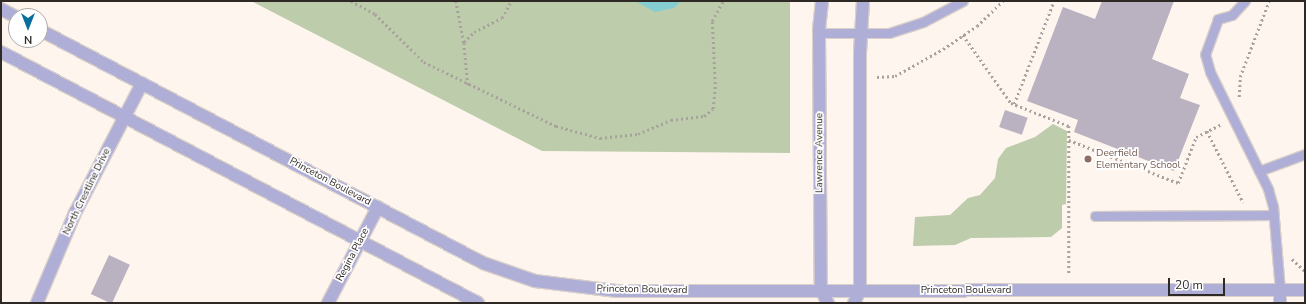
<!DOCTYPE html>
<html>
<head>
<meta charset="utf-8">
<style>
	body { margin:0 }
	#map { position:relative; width:1306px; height:304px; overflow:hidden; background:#fef5ee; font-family:"Nunito Sans",sans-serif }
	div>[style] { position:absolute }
	.green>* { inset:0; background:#bdccab }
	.water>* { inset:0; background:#86cdd2 }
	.building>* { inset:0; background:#bab2c1; transform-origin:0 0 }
	.path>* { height:2.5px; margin-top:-1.25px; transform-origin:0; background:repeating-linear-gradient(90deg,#a9a29c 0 2px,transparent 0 5px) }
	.roads { filter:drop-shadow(1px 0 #d9d0ca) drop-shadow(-1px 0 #d9d0ca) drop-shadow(0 1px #d9d0ca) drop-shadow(0 -1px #d9d0ca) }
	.service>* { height:9px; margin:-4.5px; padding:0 4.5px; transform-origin:4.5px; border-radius:4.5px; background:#afaed7 }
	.minor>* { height:12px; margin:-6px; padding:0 6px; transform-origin:6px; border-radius:6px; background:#afaed7 }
	.tertiary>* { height:12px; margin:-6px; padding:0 6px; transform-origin:6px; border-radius:6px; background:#afaed7 }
	.dots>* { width:11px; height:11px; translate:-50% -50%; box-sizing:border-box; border:2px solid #fff; border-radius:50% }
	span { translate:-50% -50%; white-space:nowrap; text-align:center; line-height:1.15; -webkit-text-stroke:3.5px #fff; paint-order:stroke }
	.street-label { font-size:10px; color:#2f2925 }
	.education-label { font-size:10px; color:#785e54 }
	.left { translate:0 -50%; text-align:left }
	.frame { position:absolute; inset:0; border:2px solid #2f2925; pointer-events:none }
	.north { position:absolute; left:8px; top:8px; width:40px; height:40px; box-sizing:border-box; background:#fff; border:1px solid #aca9a8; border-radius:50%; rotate:180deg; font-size:11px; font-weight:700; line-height:16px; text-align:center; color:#2f2925 }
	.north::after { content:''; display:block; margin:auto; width:14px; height:18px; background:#056e9b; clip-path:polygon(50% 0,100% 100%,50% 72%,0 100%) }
	.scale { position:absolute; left:1168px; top:278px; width:57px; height:18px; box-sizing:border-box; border:2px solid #2f2925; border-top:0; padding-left:5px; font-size:12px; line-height:14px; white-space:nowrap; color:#2f2925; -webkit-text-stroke:3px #fff; paint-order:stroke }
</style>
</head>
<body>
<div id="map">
	<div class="green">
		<i style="clip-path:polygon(251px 1px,790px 1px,790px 153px,542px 151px)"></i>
		<i style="clip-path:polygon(1053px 124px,1067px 131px,1066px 204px,1062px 205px,1062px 228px,1051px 237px,971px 238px,955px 245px,913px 246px,915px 217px,950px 215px,968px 198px,980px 195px,995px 178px,998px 159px,1006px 148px,1035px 137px)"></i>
	</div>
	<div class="water">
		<i style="clip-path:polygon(635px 1px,681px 1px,674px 8px,655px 12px)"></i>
	</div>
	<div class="building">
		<i style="clip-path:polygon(1102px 1px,1174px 1px,1152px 59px,1189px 74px,1180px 98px,1200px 105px,1174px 171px,1074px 132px,1078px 120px,1027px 101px,1063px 7px,1095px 19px)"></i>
		<i style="left:1005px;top:110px;width:24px;height:18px;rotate:19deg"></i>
		<i style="left:109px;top:255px;width:23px;height:43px;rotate:25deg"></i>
	</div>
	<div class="path">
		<i style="left:351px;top:1px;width:27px;rotate:28deg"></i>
		<i style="left:375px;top:14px;width:69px;rotate:44.4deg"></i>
		<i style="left:424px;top:62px;width:147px;rotate:25.9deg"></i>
		<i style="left:556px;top:126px;width:46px;rotate:15.3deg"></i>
		<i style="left:600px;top:138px;width:38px;rotate:-6deg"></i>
		<i style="left:638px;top:134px;width:36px;rotate:-23deg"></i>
		<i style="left:671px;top:120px;width:33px;rotate:-7deg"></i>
		<i style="left:704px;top:116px;width:11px;rotate:-38deg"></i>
		<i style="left:713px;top:109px;width:25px;rotate:-85deg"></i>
		<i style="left:715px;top:84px;width:63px;rotate:-92.7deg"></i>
		<i style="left:712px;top:21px;width:23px;rotate:-61deg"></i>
		<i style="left:456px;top:1px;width:43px;rotate:79.2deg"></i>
		<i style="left:464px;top:43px;width:42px;rotate:84.6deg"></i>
		<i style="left:963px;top:35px;width:83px;rotate:54.8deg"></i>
		<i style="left:1011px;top:103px;width:62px;rotate:21.6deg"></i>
		<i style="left:1069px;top:126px;width:147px;rotate:90deg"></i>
		<i style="left:464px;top:42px;width:14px;rotate:-45deg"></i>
		<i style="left:474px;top:32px;width:31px;rotate:-27deg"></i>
		<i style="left:502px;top:18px;width:19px;rotate:-62deg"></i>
		<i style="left:877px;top:77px;width:18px;rotate:-3deg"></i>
		<i style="left:895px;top:76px;width:55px;rotate:-29.4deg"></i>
		<i style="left:943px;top:49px;width:41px;rotate:-34.1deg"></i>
		<i style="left:977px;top:26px;width:36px;rotate:-44deg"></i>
		<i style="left:1239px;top:97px;width:20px;rotate:-87deg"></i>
		<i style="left:1240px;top:77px;width:81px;rotate:-69.1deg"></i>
		<i style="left:1014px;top:104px;width:110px;rotate:-68.8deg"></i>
		<i style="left:1207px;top:131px;width:80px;rotate:63.1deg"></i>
		<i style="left:1069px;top:140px;width:117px;rotate:21.5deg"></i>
		<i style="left:1178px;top:183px;width:49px;rotate:-68.6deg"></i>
		<i style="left:1196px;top:137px;width:29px;rotate:-27deg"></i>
		<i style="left:1292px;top:259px;width:18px;rotate:43deg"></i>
	</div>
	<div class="roads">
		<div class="service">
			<i style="left:1245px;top:1px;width:19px;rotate:133deg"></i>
			<i style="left:1232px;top:15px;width:15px;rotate:164deg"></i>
			<i style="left:1218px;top:19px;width:37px;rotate:110deg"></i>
			<i style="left:1205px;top:54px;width:19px;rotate:74deg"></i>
			<i style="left:1210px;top:72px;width:131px;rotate:63.6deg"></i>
			<i style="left:1268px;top:189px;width:19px;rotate:74deg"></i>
			<i style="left:1273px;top:207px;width:83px;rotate:85.2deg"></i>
			<i style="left:820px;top:33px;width:69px"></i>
			<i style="left:889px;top:33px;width:36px;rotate:-18deg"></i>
			<i style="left:923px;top:22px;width:45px;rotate:-27.7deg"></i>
			<i style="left:1259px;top:171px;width:49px;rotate:-20.3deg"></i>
			<i style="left:1095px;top:216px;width:179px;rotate:-0.3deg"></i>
		</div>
		<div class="minor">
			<i style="left:1280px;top:290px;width:13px;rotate:90deg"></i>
			<i style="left:37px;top:303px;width:98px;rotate:-67.1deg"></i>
			<i style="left:75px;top:213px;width:146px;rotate:-62.7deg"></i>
			<i style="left:328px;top:303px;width:108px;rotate:-62.5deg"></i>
		</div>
		<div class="tertiary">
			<i style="left:822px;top:1px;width:30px;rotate:96deg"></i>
			<i style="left:819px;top:31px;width:259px;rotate:89.6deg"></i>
			<i style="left:821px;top:290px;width:15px;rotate:62deg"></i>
			<i style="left:1px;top:9px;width:17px;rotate:28deg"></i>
			<i style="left:40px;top:30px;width:501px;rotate:27.74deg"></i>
			<i style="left:483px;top:263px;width:55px;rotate:19.1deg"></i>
			<i style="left:535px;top:281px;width:83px;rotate:7deg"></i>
			<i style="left:617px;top:291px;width:688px;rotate:-0.08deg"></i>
			<i style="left:1px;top:52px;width:539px;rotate:27.75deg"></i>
			<i style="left:854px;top:303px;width:14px;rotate:-65deg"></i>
			<i style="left:860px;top:290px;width:237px;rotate:-90deg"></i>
			<i style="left:860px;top:53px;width:52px;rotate:-86.7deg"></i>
		</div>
	</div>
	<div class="dots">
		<i style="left:1088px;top:159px;background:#8d6e63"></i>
	</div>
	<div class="street-label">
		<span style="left:820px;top:153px;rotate:-90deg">Lawrence Avenue</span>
		<span style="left:330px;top:182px;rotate:28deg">Princeton Boulevard</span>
		<span style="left:87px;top:192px;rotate:-64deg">North Crestline Drive</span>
		<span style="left:353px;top:255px;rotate:-62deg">Regina Place</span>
		<span style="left:642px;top:290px;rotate:1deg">Princeton Boulevard</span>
		<span style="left:966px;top:291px">Princeton Boulevard</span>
	</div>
	<div class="education-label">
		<span class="left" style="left:1096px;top:159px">Deerfield<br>Elementary School</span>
	</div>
	<div class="frame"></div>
	<div class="north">N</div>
	<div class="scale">20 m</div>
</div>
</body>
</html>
